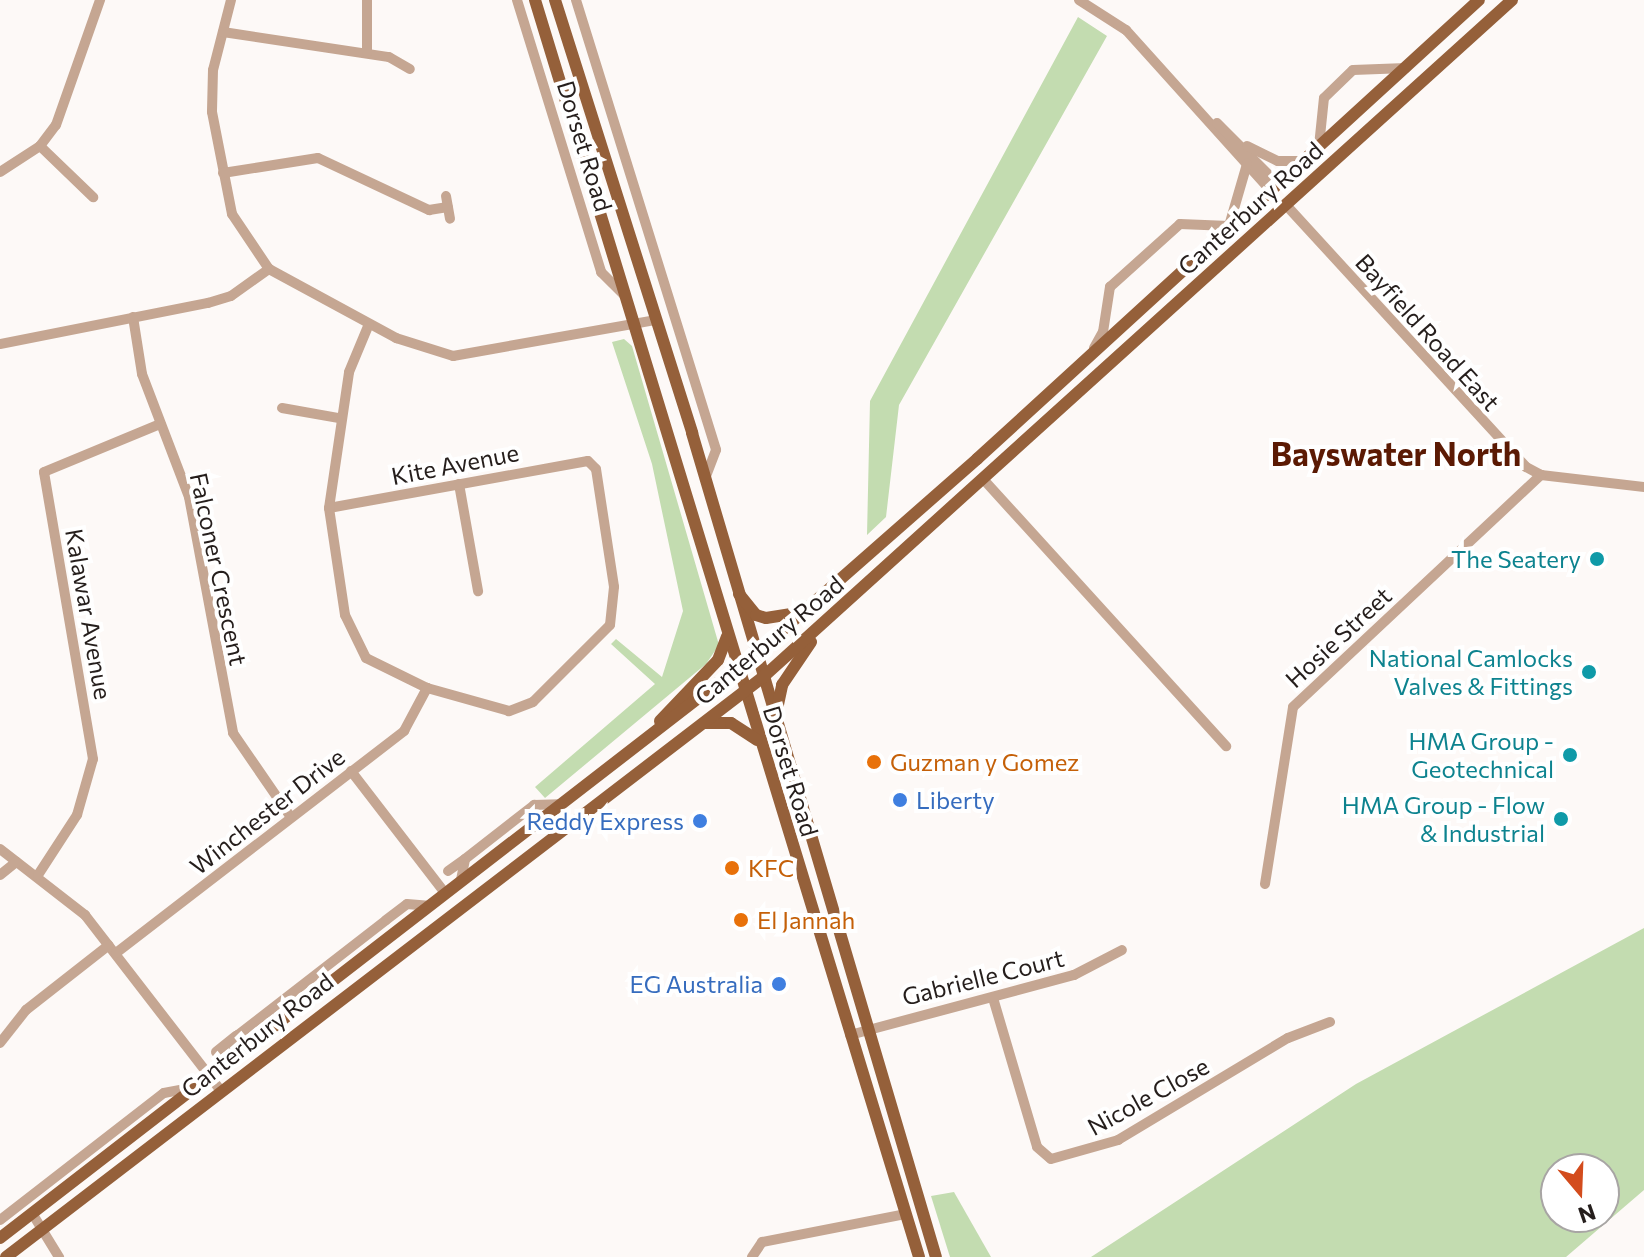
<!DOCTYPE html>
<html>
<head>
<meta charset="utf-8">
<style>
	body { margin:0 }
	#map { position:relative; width:1644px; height:1257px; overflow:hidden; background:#fdf9f7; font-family:Commissioner,sans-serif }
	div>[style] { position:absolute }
	.green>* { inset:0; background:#c3dcb0 }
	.minor>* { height:10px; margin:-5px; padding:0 5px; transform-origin:5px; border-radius:5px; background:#c5a692 }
	.major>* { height:12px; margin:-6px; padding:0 6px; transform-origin:6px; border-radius:6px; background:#95603a }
	.dots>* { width:22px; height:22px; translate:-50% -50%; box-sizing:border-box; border:4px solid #fff; border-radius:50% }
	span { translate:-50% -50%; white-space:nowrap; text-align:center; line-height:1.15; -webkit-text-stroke:8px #fff; paint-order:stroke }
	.street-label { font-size:24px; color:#251e1c }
	.culture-label { font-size:24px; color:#0d838f }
	.right { translate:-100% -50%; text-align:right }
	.food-label { font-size:24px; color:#c56008 }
	.left { translate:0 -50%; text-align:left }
	.shop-label { font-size:24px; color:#366cbe }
	.district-label { font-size:32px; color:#5b1a04; font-weight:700 }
	.north { position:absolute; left:1540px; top:1153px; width:80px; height:80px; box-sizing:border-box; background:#fff; border:2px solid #a8a5a4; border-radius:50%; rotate:161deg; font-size:22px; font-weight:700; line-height:32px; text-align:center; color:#251e1c }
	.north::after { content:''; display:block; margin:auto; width:28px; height:36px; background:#d34c1d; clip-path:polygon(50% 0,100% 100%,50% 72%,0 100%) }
</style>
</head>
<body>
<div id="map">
	<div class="green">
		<i style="clip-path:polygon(1078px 17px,1107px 36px,899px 405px,886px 517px,867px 535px,870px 401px)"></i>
		<i style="clip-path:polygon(624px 339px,632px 346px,719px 645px,706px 664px,545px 798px,535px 787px,655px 684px,611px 644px,616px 639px,662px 677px,683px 611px,652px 464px,612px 342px)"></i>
		<i style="clip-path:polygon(evenodd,1644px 928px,1644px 1190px,1566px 1257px,1091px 1257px,1356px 1084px,1644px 928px,1556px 1169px,1604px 1169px,1604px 1217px,1556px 1217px,1556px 1169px)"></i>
		<i style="clip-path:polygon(954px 1192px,991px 1257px,950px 1257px,931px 1196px)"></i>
	</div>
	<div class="minor">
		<i style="left:231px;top:0;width:72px;rotate:104.4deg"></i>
		<i style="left:213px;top:70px;width:42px;rotate:91.4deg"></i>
		<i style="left:212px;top:112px;width:104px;rotate:78.9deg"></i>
		<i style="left:232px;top:214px;width:66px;rotate:56.1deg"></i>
		<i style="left:269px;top:269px;width:145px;rotate:28.5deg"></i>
		<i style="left:396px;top:338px;width:60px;rotate:17.5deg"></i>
		<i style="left:453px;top:356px;width:205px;rotate:-10.1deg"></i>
		<i style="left:517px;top:0;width:285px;rotate:72.8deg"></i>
		<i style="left:601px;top:272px;width:33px;rotate:45deg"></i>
		<i style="left:576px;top:0;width:471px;rotate:72.7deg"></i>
		<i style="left:716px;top:450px;width:31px;rotate:111deg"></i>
		<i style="left:1079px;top:0;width:56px;rotate:32.6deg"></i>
		<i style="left:1126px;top:30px;width:215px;rotate:48deg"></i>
		<i style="left:223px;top:32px;width:168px;rotate:8.6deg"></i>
		<i style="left:389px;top:57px;width:24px;rotate:30deg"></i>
		<i style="left:367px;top:53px;width:53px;rotate:-90deg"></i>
		<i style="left:1217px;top:123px;width:85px;rotate:45deg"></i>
		<i style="left:40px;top:146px;width:74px;rotate:43.9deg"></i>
		<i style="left:1247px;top:146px;width:34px;rotate:26deg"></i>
		<i style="left:1278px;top:161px;width:24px"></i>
		<i style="left:1319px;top:146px;width:48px;rotate:-84.1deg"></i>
		<i style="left:1324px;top:98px;width:40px;rotate:-44deg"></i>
		<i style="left:1353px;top:70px;width:53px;rotate:-2.2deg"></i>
		<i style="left:0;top:172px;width:48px;rotate:-33deg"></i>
		<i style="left:40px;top:146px;width:26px;rotate:-53deg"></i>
		<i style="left:56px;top:125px;width:133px;rotate:-70.6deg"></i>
		<i style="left:223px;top:173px;width:96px;rotate:-9deg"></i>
		<i style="left:318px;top:158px;width:123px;rotate:25.1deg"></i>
		<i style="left:429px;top:210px;width:19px;rotate:-9deg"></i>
		<i style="left:446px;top:196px;width:23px;rotate:80deg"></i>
		<i style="left:1286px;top:205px;width:355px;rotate:47.5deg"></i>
		<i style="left:1526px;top:467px;width:17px;rotate:28deg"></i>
		<i style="left:1541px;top:475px;width:104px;rotate:6.6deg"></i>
		<i style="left:133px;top:317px;width:58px;rotate:81deg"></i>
		<i style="left:142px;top:374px;width:132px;rotate:69.1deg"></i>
		<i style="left:189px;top:497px;width:240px;rotate:79.4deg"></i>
		<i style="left:233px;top:733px;width:101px;rotate:55.5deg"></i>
		<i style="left:0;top:344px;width:212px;rotate:-11.2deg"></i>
		<i style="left:208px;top:303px;width:24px;rotate:-17deg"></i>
		<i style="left:231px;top:296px;width:47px;rotate:-35.4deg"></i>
		<i style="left:1094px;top:348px;width:18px;rotate:-61deg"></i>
		<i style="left:1103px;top:332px;width:46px;rotate:-81.2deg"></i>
		<i style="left:1110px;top:287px;width:94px;rotate:-42deg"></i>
		<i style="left:1180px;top:224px;width:49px;rotate:2.3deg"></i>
		<i style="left:1229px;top:226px;width:65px;rotate:-73.8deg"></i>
		<i style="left:282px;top:408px;width:58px;rotate:10deg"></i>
		<i style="left:984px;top:480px;width:360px;rotate:47.7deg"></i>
		<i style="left:459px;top:484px;width:109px;rotate:79.9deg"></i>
		<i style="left:329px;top:508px;width:263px;rotate:-10.3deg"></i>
		<i style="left:588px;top:461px;width:11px;rotate:45deg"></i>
		<i style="left:596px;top:469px;width:119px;rotate:81.3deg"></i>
		<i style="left:614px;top:587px;width:38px;rotate:96deg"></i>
		<i style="left:610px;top:625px;width:109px;rotate:135deg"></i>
		<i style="left:533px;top:702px;width:26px;rotate:159deg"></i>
		<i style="left:509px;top:711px;width:85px;rotate:-164.3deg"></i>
		<i style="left:427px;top:688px;width:68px;rotate:-153.8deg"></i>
		<i style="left:366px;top:658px;width:48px;rotate:-116deg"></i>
		<i style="left:345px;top:615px;width:108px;rotate:-98.5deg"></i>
		<i style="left:329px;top:508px;width:137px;rotate:-81.6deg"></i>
		<i style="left:349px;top:372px;width:52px;rotate:-67.4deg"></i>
		<i style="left:351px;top:771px;width:154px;rotate:52.4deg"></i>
		<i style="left:0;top:849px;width:108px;rotate:37.8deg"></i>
		<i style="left:85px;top:915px;width:222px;rotate:52.3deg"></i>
		<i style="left:448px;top:871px;width:21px;rotate:-35deg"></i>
		<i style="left:0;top:875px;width:21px;rotate:-39deg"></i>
		<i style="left:38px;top:875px;width:72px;rotate:-57deg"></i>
		<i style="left:77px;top:815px;width:58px;rotate:-74.1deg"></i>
		<i style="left:93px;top:759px;width:291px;rotate:-99.7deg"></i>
		<i style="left:44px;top:472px;width:126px;rotate:-22.5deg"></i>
		<i style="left:461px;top:880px;width:21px;rotate:-79deg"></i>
		<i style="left:465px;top:859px;width:88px;rotate:-38deg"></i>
		<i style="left:534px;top:805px;width:25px;rotate:-2deg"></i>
		<i style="left:1265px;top:884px;width:179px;rotate:-81deg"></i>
		<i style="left:1293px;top:707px;width:340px;rotate:-43.1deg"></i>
		<i style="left:116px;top:953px;width:364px;rotate:-37.6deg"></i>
		<i style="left:404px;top:731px;width:49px;rotate:-61.9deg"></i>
		<i style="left:993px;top:998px;width:155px;rotate:73.5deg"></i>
		<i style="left:1037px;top:1147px;width:18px;rotate:41deg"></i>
		<i style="left:1051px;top:1159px;width:70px;rotate:-15.8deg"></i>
		<i style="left:1118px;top:1140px;width:198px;rotate:-31deg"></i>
		<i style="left:1288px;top:1038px;width:45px;rotate:-20.9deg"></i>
		<i style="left:850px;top:1035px;width:232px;rotate:-15deg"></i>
		<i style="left:1074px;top:975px;width:54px;rotate:-27.5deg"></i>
		<i style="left:0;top:1043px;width:42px;rotate:-51.8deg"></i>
		<i style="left:26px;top:1010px;width:105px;rotate:-38.1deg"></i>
		<i style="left:216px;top:1052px;width:26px;rotate:-39deg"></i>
		<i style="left:231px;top:1059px;width:25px;rotate:-74deg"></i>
		<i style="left:238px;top:1035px;width:187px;rotate:-37.8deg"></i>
		<i style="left:386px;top:920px;width:26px;rotate:-37deg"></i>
		<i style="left:407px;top:904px;width:21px;rotate:5deg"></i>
		<i style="left:32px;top:1213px;width:52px;rotate:58.5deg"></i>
		<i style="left:0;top:1220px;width:207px;rotate:-37.8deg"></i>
		<i style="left:164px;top:1093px;width:31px;rotate:-11deg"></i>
		<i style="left:752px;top:1257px;width:18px;rotate:-56deg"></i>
		<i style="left:762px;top:1242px;width:147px;rotate:-11deg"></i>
	</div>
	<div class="major">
		<i style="left:535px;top:0;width:1314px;rotate:73.01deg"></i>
		<i style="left:555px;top:0;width:454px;rotate:72.4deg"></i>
		<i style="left:692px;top:433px;width:859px;rotate:73.51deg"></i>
		<i style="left:739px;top:594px;width:27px;rotate:51deg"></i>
		<i style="left:756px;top:615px;width:10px;rotate:17deg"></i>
		<i style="left:766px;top:618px;width:32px;rotate:-9deg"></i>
		<i style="left:776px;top:714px;width:30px;rotate:-78deg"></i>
		<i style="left:782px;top:685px;width:52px;rotate:-56deg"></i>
		<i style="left:660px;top:721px;width:84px;rotate:-46.4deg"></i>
		<i style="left:718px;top:660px;width:25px;rotate:-69deg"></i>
		<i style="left:705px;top:723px;width:26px"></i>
		<i style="left:731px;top:723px;width:31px;rotate:33deg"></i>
		<i style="left:0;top:1238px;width:953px;rotate:-37.71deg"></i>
		<i style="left:754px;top:655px;width:297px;rotate:-41.3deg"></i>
		<i style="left:977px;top:459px;width:680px;rotate:-42.44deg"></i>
		<i style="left:6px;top:1257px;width:952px;rotate:-37.45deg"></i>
		<i style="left:762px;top:678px;width:1011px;rotate:-42.11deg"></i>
	</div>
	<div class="dots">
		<i style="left:1597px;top:559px;background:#0f9aa8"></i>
		<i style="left:1589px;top:672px;background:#0f9aa8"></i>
		<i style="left:1570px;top:755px;background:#0f9aa8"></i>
		<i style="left:874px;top:762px;background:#e8710a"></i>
		<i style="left:900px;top:800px;background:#3f7fe0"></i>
		<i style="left:1561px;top:819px;background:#0f9aa8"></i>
		<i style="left:700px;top:821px;background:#3f7fe0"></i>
		<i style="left:732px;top:868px;background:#e8710a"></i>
		<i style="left:741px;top:920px;background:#e8710a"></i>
		<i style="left:779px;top:984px;background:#3f7fe0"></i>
	</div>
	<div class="street-label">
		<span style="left:585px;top:146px;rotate:73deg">Dorset Road</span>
		<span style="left:1250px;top:208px;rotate:-42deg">Canterbury Road</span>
		<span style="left:1428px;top:332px;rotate:48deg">Bayfield Road East</span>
		<span style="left:455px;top:464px;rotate:-11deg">Kite Avenue</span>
		<span style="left:219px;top:569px;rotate:78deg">Falconer Crescent</span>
		<span style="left:89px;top:614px;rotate:80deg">Kalawar Avenue</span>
		<span style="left:1338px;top:637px;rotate:-43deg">Hosie Street</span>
		<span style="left:769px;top:640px;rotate:-40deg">Canterbury Road</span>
		<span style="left:791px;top:771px;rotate:73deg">Dorset Road</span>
		<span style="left:267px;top:811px;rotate:-38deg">Winchester Drive</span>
		<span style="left:983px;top:977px;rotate:-14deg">Gabrielle Court</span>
		<span style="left:257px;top:1035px;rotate:-38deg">Canterbury Road</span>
		<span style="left:1148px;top:1096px;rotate:-29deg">Nicole Close</span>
	</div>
	<div class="culture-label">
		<span class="right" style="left:1581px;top:559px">The Seatery</span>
		<span class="right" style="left:1573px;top:672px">National Camlocks<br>Valves &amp; Fittings</span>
		<span class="right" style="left:1554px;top:755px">HMA Group -<br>Geotechnical</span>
		<span class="right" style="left:1545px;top:819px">HMA Group - Flow<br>&amp; Industrial</span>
	</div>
	<div class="food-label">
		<span class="left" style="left:890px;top:762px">Guzman y Gomez</span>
		<span class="left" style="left:748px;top:868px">KFC</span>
		<span class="left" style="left:757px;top:920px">El Jannah</span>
	</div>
	<div class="shop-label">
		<span class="left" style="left:916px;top:800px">Liberty</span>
		<span class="right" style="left:684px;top:821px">Reddy Express</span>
		<span class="right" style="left:763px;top:984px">EG Australia</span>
	</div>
	<div class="district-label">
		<span style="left:1396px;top:453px">Bayswater North</span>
	</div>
	<div class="north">N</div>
</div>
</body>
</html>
